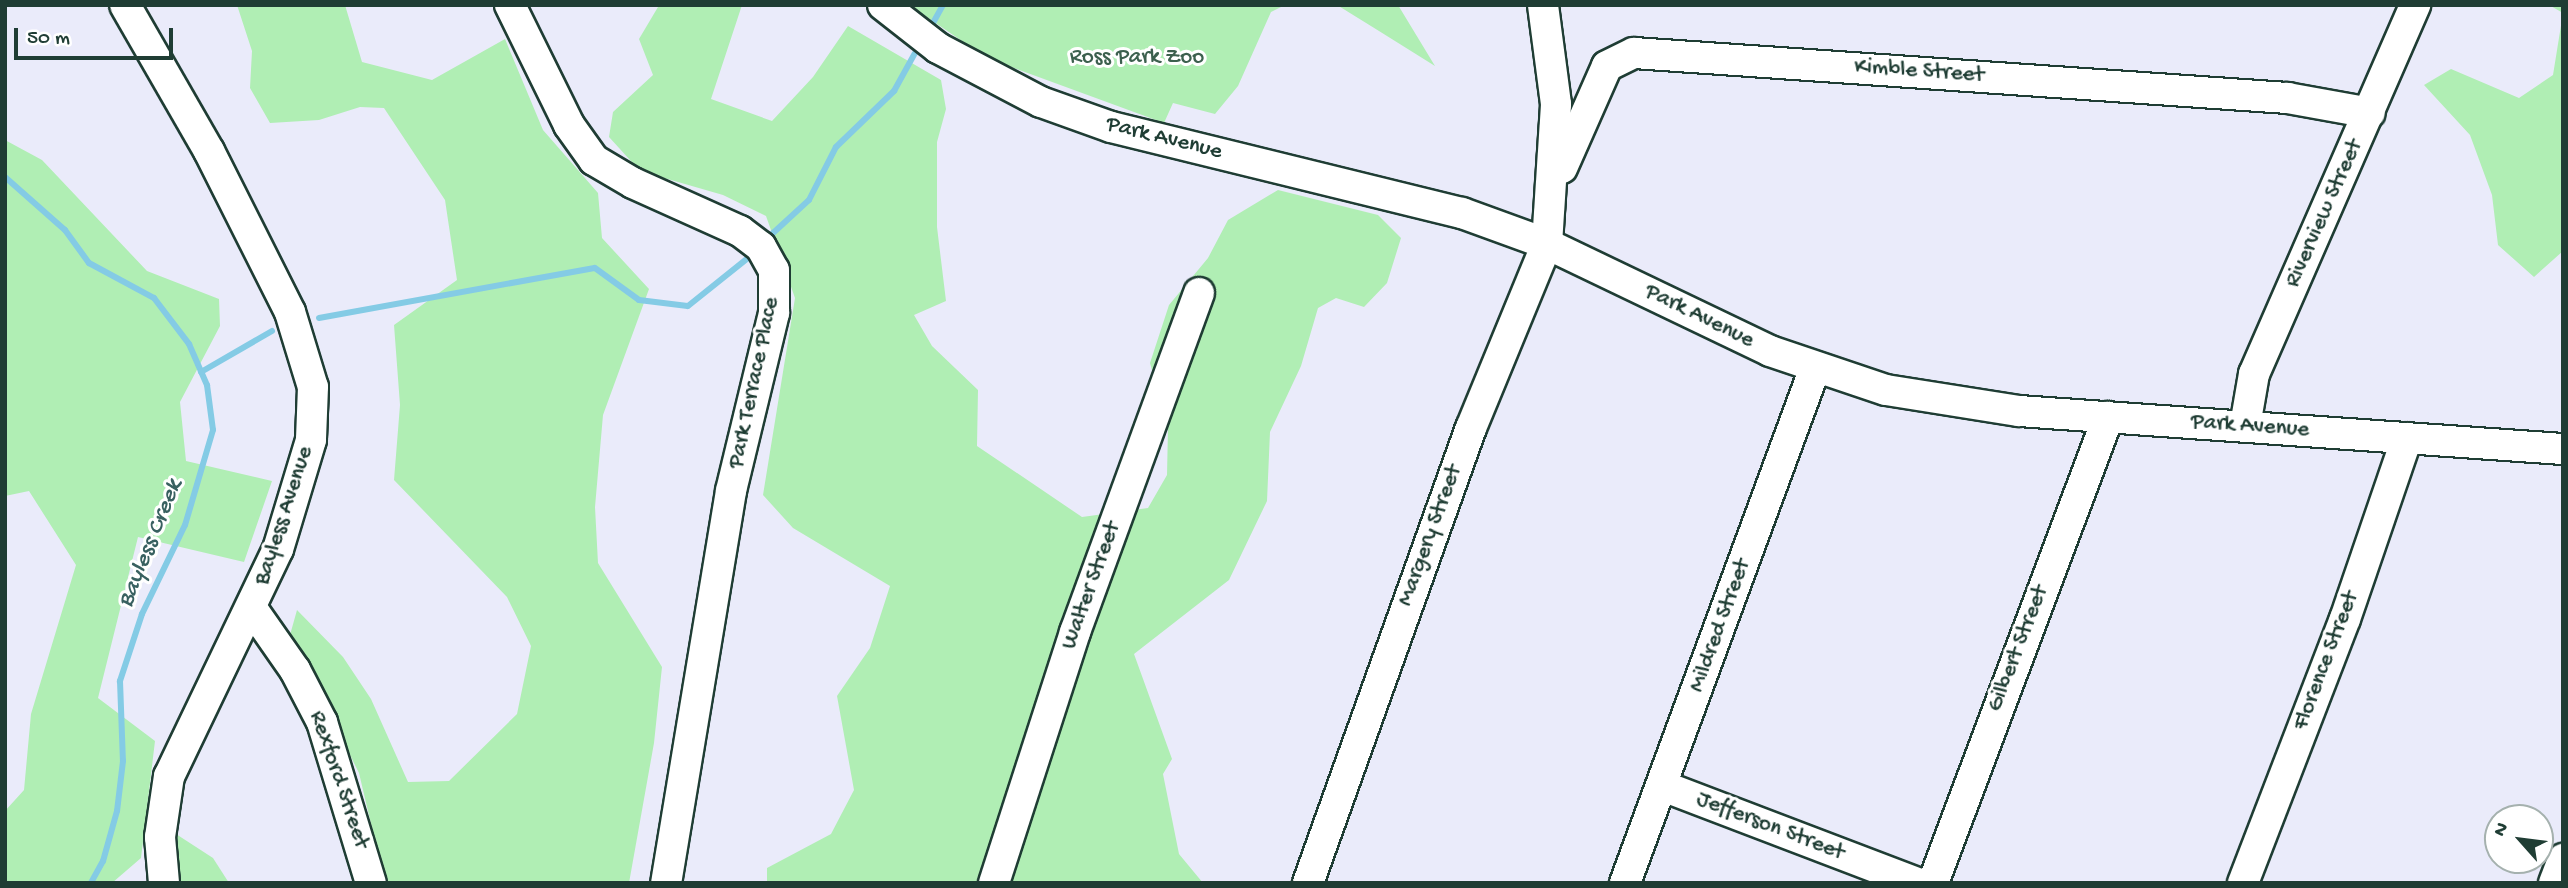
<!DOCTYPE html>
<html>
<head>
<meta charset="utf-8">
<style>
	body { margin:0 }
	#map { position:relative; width:2568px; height:888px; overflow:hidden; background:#eaebfa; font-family:"Gochi Hand",sans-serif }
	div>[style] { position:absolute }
	.green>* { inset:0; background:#b0eeb4 }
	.stream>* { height:6px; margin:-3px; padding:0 3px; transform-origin:3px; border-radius:3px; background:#84cbe5 }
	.roads { filter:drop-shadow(2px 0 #1f3d34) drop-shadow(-2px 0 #1f3d34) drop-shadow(0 2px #1f3d34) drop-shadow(0 -2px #1f3d34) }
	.minor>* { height:30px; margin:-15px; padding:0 15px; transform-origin:15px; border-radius:15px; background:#fff }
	span { translate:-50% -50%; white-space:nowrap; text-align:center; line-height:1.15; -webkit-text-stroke:6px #fff; paint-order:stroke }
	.park-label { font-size:23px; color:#3c604e }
	.street-label { font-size:23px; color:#1f3d34 }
	.water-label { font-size:24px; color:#386060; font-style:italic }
	.frame { position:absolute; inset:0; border:7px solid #1f3d34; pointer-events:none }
	.north { position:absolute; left:2484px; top:804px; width:70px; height:70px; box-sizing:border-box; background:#fff; border:2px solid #a5b1ae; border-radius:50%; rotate:298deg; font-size:19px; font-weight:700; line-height:28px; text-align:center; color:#1f3d34 }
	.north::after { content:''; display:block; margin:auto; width:24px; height:32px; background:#1f3d34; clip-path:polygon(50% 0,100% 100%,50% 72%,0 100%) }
	.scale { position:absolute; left:14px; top:28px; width:159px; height:32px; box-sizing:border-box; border:4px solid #1f3d34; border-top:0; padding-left:9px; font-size:21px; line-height:24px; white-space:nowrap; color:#1f3d34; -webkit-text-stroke:5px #fff; paint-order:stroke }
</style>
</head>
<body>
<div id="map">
	<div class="green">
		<i style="clip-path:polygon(237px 5px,345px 5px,362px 62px,432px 80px,505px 39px,543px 130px,598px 193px,602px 238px,649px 289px,603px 415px,595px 507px,598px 563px,662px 667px,654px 743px,629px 883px,385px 883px,359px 773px,290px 635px,297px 610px,343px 657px,371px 699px,408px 782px,449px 781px,517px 714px,531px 646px,507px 597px,394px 480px,400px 405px,394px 325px,457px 280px,445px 200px,384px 108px,360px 107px,319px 120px,270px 123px,250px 88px,252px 51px)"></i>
		<i style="clip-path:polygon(664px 5px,742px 5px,711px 99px,772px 121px,813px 77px,848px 26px,941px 80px,946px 109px,937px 142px,937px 227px,946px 301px,914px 315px,932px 346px,978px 390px,977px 446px,1082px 517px,1148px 508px,1167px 475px,1168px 428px,1150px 363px,1169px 305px,1208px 258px,1228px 220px,1278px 190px,1378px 215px,1401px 238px,1387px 283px,1364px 307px,1336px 298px,1318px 308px,1301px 366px,1270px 432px,1267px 501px,1229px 580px,1134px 654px,1172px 759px,1163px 774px,1179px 854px,1203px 883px,767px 883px,767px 868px,831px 834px,854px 790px,837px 696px,870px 648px,890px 586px,793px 528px,763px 495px,795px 298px,766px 216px,723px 195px,640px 171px,609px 137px,613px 112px,653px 75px,639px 39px,658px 7px)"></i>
		<i style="clip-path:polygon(909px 5px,1285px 5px,1271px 12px,1238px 86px,1215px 114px,1173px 103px,1164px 123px,987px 58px)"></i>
		<i style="clip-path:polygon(1337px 5px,1398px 5px,1435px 66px,1379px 31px)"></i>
		<i style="clip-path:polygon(2549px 5px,2563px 5px,2563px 251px,2534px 277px,2498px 245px,2492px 195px,2470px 135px,2424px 85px,2451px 69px,2519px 98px,2553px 75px,2563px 13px)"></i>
		<i style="clip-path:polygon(5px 140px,42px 160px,147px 271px,219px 299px,220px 326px,180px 402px,186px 461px,272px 481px,244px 562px,138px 537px,98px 698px,155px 741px,141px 858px,112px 883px,5px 883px,5px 811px,24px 790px,31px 714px,76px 565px,29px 491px,5px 496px)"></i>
		<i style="clip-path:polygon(176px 834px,213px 858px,229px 883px,181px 883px)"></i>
	</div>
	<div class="stream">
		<i style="left:933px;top:23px;width:21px;rotate:-61deg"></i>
		<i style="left:5px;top:177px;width:80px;rotate:41.5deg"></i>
		<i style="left:65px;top:230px;width:41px;rotate:54deg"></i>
		<i style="left:89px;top:263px;width:74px;rotate:28.3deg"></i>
		<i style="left:154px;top:298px;width:58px;rotate:52.7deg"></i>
		<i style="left:189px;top:344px;width:45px;rotate:66.3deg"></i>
		<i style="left:207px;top:385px;width:45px;rotate:82.4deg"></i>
		<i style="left:213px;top:430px;width:99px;rotate:106.4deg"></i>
		<i style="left:185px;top:525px;width:99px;rotate:115.8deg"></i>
		<i style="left:142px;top:614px;width:71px;rotate:108.2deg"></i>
		<i style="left:120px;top:681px;width:80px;rotate:87.9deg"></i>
		<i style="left:123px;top:761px;width:50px;rotate:96.8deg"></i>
		<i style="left:117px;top:811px;width:52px;rotate:105.6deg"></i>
		<i style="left:103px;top:861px;width:25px;rotate:119deg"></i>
		<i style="left:772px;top:234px;width:50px;rotate:-42.6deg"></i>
		<i style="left:809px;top:200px;width:59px;rotate:-63deg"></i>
		<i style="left:836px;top:147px;width:81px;rotate:-44deg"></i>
		<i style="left:894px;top:91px;width:43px;rotate:-61.1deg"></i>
		<i style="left:319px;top:318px;width:280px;rotate:-10.3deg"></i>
		<i style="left:595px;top:268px;width:54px;rotate:36deg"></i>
		<i style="left:639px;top:300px;width:49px;rotate:7deg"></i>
		<i style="left:688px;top:306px;width:77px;rotate:-38.7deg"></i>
		<i style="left:201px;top:372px;width:82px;rotate:-30deg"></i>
	</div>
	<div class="roads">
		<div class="minor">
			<i style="left:125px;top:5px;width:168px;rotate:60.1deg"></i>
			<i style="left:209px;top:151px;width:180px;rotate:63.3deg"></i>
			<i style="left:290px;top:312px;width:78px;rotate:73deg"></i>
			<i style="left:313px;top:387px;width:53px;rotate:92.2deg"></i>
			<i style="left:311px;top:440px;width:114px;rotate:106.8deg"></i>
			<i style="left:278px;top:549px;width:252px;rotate:115.6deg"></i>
			<i style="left:169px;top:776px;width:62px;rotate:98.4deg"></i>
			<i style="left:160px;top:837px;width:46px;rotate:85deg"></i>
			<i style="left:510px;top:5px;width:134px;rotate:63.8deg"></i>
			<i style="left:569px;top:125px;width:43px;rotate:54.5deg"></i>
			<i style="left:594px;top:160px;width:45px;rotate:30.5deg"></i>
			<i style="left:633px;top:183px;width:117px;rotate:24.2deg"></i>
			<i style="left:740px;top:231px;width:26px;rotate:37deg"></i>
			<i style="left:761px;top:247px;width:26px;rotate:61deg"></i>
			<i style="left:774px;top:270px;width:43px;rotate:90deg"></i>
			<i style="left:774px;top:313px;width:183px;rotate:103.6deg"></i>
			<i style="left:731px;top:491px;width:397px;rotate:99.4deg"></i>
			<i style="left:883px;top:5px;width:70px;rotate:38deg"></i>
			<i style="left:938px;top:48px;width:116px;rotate:27.7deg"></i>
			<i style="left:1041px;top:102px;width:74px;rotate:19.7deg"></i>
			<i style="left:1111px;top:127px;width:361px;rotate:13.8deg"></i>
			<i style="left:1462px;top:213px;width:90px;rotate:20deg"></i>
			<i style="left:1547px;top:244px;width:247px;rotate:25.6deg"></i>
			<i style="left:1770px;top:351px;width:122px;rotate:18.6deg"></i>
			<i style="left:1886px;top:390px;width:135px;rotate:9deg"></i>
			<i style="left:2019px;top:411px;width:545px;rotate:4deg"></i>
			<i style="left:1562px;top:168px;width:111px;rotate:-66.2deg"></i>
			<i style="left:1607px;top:66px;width:30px;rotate:-26deg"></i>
			<i style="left:1634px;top:53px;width:655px;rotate:3.94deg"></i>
			<i style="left:2287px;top:98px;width:84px;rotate:10.2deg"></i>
			<i style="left:2245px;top:426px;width:53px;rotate:-80.2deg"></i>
			<i style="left:2254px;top:374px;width:403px;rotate:-66.4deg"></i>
			<i style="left:253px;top:610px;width:73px;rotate:55deg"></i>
			<i style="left:295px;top:670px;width:59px;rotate:62.6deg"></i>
			<i style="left:322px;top:722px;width:168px;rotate:73.1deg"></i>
			<i style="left:1663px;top:786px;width:272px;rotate:20.9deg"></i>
			<i style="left:994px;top:883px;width:264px;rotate:-72.1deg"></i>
			<i style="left:1075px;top:632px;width:361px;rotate:-69.9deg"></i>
			<i style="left:1308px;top:883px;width:483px;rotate:-70.3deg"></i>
			<i style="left:1471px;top:428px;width:199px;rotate:-67.6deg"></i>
			<i style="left:1547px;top:244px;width:140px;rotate:-86.3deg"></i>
			<i style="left:1556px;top:104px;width:100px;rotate:-97.5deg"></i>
			<i style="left:1625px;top:883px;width:549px;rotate:-69.75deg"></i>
			<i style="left:1933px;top:883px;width:498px;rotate:-69.4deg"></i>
			<i style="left:2243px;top:883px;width:283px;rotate:-68.9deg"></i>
			<i style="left:2345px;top:619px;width:191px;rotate:-71.1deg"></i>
			<i style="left:2554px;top:883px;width:26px;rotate:-69deg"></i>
		</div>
	</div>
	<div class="park-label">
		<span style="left:1137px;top:58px">Ross Park Zoo</span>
	</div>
	<div class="street-label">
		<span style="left:1919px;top:72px;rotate:4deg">Kimble Street</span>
		<span style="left:1164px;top:139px;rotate:14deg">Park Avenue</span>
		<span style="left:2325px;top:214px;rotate:-66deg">Riverview Street</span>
		<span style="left:1699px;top:317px;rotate:26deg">Park Avenue</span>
		<span style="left:755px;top:383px;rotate:-78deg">Park Terrace Place</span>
		<span style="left:2250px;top:427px;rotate:4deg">Park Avenue</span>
		<span style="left:285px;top:516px;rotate:-72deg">Bayless Avenue</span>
		<span style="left:1431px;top:536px;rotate:-70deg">Margery Street</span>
		<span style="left:1092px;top:586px;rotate:-70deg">Walter Street</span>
		<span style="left:1721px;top:626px;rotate:-70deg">Mildred Street</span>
		<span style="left:2019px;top:649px;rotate:-69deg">Gilbert Street</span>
		<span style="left:2327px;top:661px;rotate:-69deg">Florence Street</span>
		<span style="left:338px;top:780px;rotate:71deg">Rexford Street</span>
		<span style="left:1770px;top:827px;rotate:21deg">Jefferson Street</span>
	</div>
	<div class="water-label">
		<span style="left:151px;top:544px;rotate:-68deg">Bayless Creek</span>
	</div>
	<div class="frame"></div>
	<div class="north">N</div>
	<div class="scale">50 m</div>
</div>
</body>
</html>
